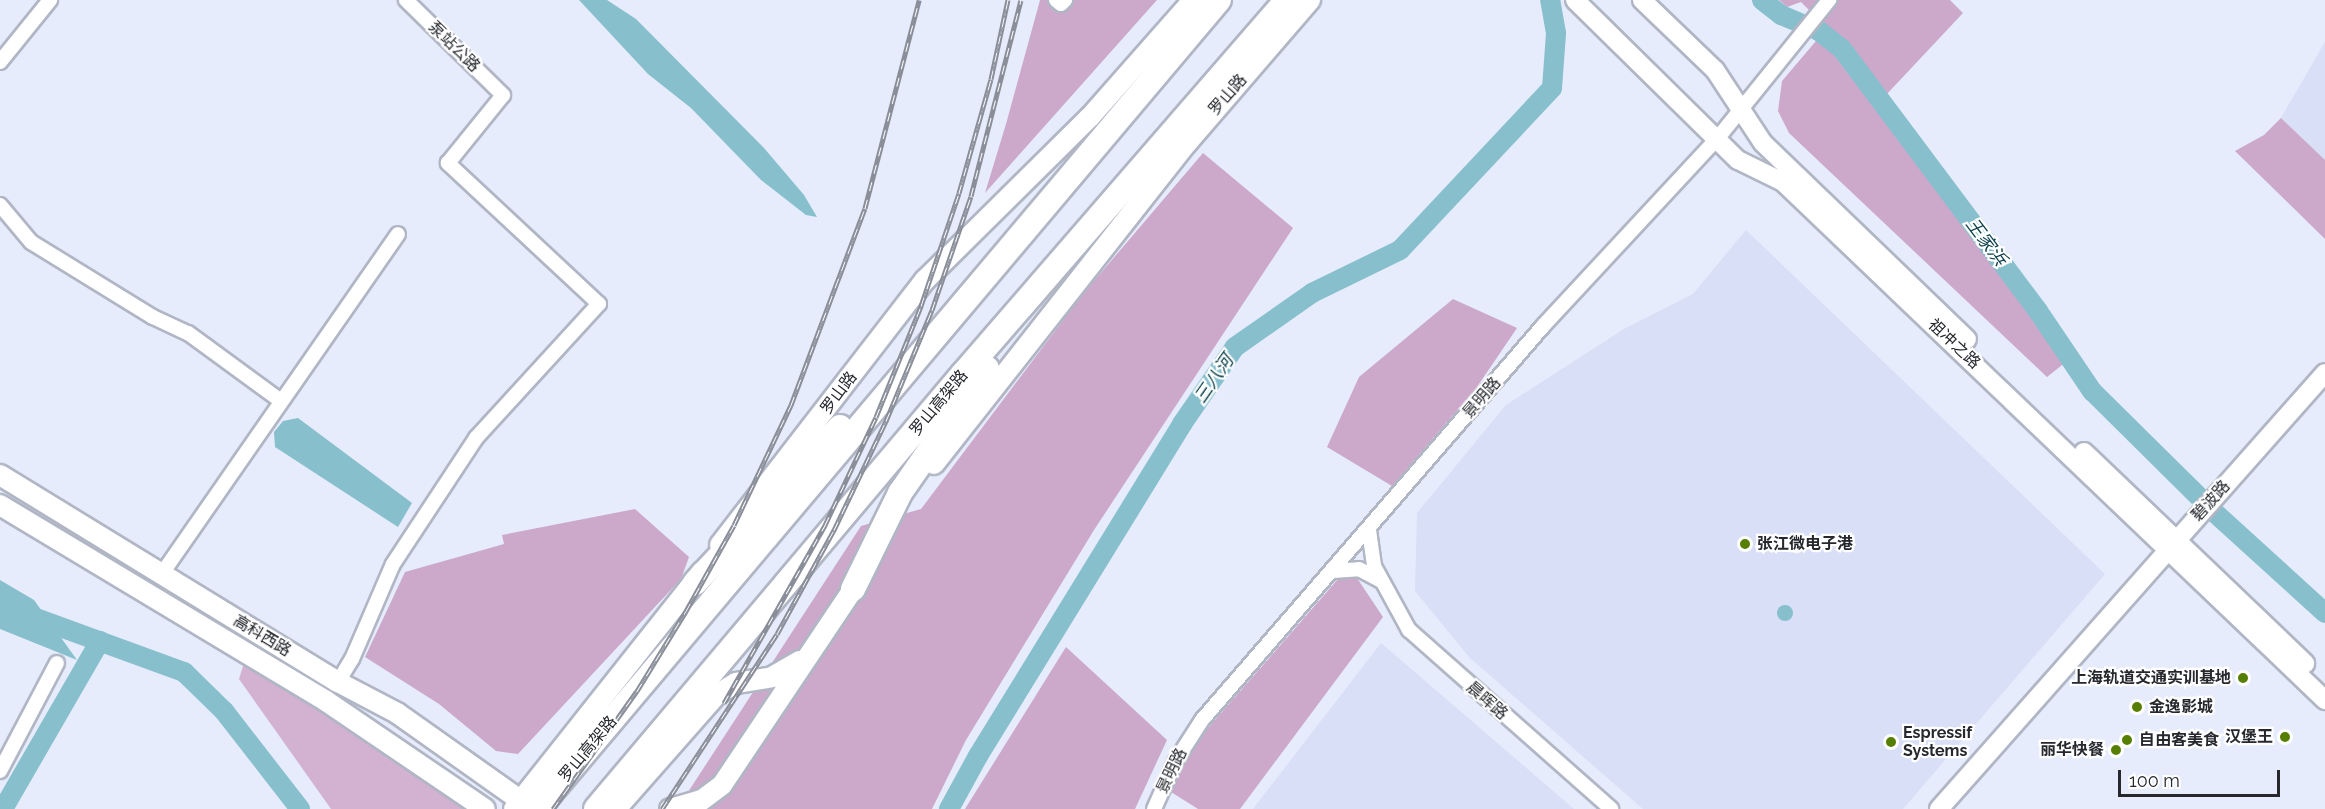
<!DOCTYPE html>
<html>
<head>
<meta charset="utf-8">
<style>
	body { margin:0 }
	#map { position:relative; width:2325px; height:809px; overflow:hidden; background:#e6ecfc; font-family:Raleway,"Noto Sans SC",sans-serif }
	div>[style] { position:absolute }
	.built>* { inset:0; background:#d8dff6 }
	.green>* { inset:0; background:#d3b1d0 }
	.forest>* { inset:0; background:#cca9ca }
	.water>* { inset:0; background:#87bfcc }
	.round { border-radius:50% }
	.river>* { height:20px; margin:-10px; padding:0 10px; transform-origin:10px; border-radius:10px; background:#87bfcc }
	.roads { filter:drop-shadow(2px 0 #b1b6c5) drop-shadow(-2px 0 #b1b6c5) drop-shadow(0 2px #b1b6c5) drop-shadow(0 -2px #b1b6c5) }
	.street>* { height:14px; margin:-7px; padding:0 7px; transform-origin:7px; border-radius:7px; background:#fff }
	.secondary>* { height:18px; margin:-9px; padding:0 9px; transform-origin:9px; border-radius:9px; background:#fff }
	.primary>* { height:20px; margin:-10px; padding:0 10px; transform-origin:10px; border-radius:10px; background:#fff }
	.highway>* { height:24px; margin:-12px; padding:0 12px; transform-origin:12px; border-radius:12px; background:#fff }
	.rail>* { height:5px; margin-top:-2.5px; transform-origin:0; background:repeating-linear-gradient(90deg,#fff 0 9px,#8a8e99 0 18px); box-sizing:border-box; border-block:2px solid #8a8e99 }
	.dots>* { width:16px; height:16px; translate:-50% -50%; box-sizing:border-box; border:3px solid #fff; border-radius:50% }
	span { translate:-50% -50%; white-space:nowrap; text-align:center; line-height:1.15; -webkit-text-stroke:4.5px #fff; paint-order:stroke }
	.street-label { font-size:16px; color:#26282e }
	.poi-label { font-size:16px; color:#26282e; font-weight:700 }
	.left { translate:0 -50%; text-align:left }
	.right { translate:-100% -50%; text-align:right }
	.water-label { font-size:18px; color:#0c404a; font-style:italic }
	.scale { position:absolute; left:2118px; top:770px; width:162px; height:27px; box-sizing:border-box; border:3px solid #26282e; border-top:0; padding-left:8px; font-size:18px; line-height:21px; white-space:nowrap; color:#26282e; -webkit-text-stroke:4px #fff; paint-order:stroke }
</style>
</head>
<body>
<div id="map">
	<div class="built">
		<i style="clip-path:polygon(2325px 42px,2325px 160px,2281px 118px)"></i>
		<i style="clip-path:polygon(1746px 230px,2105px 574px,1903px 809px,1643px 809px,1469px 657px,1415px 591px,1417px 513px,1506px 405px,1624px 329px,1693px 294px)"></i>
		<i style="clip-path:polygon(1381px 643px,1574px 809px,1253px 809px)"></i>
	</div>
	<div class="green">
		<i style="clip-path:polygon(244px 663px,483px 809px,331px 809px,239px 679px)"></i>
	</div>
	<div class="forest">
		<i style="clip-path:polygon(1040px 0,1157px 0,985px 193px,1006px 124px)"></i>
		<i style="clip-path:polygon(1779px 0,1950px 0,1963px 13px,1886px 95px,2076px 354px,2047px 377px,1789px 133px,1778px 111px,1782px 81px,1827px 28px,1801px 2px,1787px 7px)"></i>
		<i style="clip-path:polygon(2281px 118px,2325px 160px,2325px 239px,2235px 151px,2264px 135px)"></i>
		<i style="clip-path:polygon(1203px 153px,1293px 228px,1094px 530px,966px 740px,932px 809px,677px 809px,861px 526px,921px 509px,1082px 295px)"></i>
		<i style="clip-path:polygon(1453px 299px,1517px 328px,1477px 387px,1392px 486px,1327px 447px,1359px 377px)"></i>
		<i style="clip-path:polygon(635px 509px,689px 557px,681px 579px,518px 754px,496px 751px,439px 704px,365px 657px,405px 572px,504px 544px,502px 535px)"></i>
		<i style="clip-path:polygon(1357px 578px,1383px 617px,1240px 809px,1198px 809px,1171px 792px,1194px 744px,1338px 579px)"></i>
		<i style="clip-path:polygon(1066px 647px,1167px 740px,1135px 809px,965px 809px)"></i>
	</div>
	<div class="water">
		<i style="clip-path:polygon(579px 0,607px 0,636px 19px,764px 148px,804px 195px,817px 217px,806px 215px,761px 180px,691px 108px,648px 74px)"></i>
		<i style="clip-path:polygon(298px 418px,412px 503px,398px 527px,275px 447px,274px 432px,283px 421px)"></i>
		<i style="clip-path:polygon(0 580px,34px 600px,77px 660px,0 629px)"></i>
		<i class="round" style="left:1777px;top:605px;width:16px;height:16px"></i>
	</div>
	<div class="river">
		<i style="left:1762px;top:0;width:24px;rotate:38deg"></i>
		<i style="left:1781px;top:15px;width:41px;rotate:22.8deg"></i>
		<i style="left:1819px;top:31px;width:29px;rotate:38deg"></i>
		<i style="left:1842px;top:49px;width:327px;rotate:53.2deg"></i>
		<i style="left:2038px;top:311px;width:97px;rotate:56deg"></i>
		<i style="left:2092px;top:391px;width:152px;rotate:44.7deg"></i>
		<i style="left:2214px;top:512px;width:150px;rotate:42.3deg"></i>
		<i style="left:0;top:605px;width:196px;rotate:20deg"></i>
		<i style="left:184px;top:672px;width:56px;rotate:44.3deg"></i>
		<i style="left:224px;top:711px;width:124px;rotate:52.2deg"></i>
		<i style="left:3px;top:809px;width:194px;rotate:-60deg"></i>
		<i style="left:949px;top:809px;width:60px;rotate:-61.3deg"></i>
		<i style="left:978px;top:756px;width:390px;rotate:-58.4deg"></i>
		<i style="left:1182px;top:424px;width:93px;rotate:-55.5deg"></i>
		<i style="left:1235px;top:347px;width:94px;rotate:-35deg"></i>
		<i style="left:1312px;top:293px;width:98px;rotate:-26deg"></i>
		<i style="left:1400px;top:250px;width:222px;rotate:-46.8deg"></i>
		<i style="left:1552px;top:88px;width:55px;rotate:-85.8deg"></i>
		<i style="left:1556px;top:33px;width:34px;rotate:-100deg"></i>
	</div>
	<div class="roads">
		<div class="street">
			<i style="left:1056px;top:0;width:6px;rotate:39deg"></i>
			<i style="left:1061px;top:4px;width:6px;rotate:-45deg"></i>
			<i style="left:0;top:62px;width:80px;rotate:-51.1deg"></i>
			<i style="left:0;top:205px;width:48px;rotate:50deg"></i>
			<i style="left:31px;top:242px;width:143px;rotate:31.6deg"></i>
			<i style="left:153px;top:317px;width:38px;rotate:25deg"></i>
			<i style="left:188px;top:333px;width:115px;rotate:36.2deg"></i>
			<i style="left:1369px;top:530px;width:36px;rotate:82deg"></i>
			<i style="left:1374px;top:566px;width:73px;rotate:61.3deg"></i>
			<i style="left:1409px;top:630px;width:270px;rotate:41.5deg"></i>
			<i style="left:1333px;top:571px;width:26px;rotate:-4deg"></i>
			<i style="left:1359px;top:569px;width:24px;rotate:28deg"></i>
			<i style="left:161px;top:575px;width:415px;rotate:-55.2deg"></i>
			<i style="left:338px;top:682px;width:27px;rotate:-59deg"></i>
			<i style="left:352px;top:659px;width:103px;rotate:-66.7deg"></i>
			<i style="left:393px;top:564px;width:151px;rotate:-56.6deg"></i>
			<i style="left:476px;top:438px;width:182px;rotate:-47.5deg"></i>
			<i style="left:599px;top:304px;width:207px;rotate:-137deg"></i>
			<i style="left:448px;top:163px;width:87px;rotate:-51deg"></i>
			<i style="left:503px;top:95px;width:136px;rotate:-135.6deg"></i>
			<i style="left:0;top:771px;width:122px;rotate:-62.2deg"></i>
			<i style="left:1154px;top:809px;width:51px;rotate:-65.9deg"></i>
			<i style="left:1175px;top:762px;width:50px;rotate:-57.3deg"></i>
			<i style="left:1202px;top:720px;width:521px;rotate:-49.12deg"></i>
			<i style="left:1543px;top:326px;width:255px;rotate:-47.1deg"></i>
			<i style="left:1717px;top:139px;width:179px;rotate:-51.1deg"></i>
		</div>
		<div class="secondary">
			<i style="left:1575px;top:0;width:228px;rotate:44.5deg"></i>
			<i style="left:1738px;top:160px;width:50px;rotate:26.1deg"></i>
			<i style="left:1783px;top:182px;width:750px;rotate:43.7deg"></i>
			<i style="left:1642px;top:0;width:101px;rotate:43.8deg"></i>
			<i style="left:1715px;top:70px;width:87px;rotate:56.7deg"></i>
			<i style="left:1763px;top:143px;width:283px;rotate:43.9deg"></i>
			<i style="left:2084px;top:452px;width:306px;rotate:43.7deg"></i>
			<i style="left:1939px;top:809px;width:582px;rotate:-48.48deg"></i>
		</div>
		<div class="primary">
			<i style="left:934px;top:464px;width:409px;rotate:-51.8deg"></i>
			<i style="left:1187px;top:143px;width:189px;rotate:-49.3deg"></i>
			<i style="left:0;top:475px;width:396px;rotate:31.5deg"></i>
			<i style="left:338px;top:682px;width:67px;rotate:27.7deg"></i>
			<i style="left:397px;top:713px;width:164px;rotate:35.3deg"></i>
			<i style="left:0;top:505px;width:380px;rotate:31deg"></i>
			<i style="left:326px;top:701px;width:192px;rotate:34.2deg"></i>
			<i style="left:720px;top:545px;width:335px;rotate:-52.3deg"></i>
			<i style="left:925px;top:280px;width:232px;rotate:-44.7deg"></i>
			<i style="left:1090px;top:117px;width:156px;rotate:-48.6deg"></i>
			<i style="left:514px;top:809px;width:303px;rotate:-51.6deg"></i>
			<i style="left:616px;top:809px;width:152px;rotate:-48.7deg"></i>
			<i style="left:716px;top:695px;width:23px;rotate:-31deg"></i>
			<i style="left:736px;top:683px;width:36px;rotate:-9deg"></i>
			<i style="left:772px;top:677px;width:32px;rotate:-30deg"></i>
			<i style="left:670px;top:809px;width:33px;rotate:-16deg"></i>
			<i style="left:702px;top:800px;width:25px;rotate:-37deg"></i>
			<i style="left:722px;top:785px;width:250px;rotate:-56.2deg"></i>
		</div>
		<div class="highway">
			<i style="left:695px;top:583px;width:213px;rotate:-47.1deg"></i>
			<i style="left:853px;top:589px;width:107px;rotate:-63.9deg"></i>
			<i style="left:900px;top:493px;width:152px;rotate:-55.2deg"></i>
			<i style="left:537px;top:809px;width:1058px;rotate:-49.87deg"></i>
			<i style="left:596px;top:809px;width:568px;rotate:-49.86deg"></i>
			<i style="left:962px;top:375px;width:496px;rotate:-49.1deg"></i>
		</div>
	</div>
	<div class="rail">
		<i style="left:724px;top:703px;width:205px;rotate:-60.4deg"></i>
		<i style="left:825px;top:525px;width:119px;rotate:-64.7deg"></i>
		<i style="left:876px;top:417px;width:120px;rotate:-67.9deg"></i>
		<i style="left:921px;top:306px;width:119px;rotate:-71.4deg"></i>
		<i style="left:959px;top:193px;width:118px;rotate:-74.3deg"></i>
		<i style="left:991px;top:79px;width:81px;rotate:-77.9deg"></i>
		<i style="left:553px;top:809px;width:145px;rotate:-54.6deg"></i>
		<i style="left:637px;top:691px;width:94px;rotate:-58.5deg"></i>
		<i style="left:686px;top:611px;width:98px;rotate:-60.8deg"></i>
		<i style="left:734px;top:525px;width:133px;rotate:-64.6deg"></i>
		<i style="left:791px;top:405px;width:210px;rotate:-69.4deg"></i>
		<i style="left:865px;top:208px;width:215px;rotate:-75.4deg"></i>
		<i style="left:662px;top:809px;width:209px;rotate:-56.7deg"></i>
		<i style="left:777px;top:634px;width:119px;rotate:-61.3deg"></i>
		<i style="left:834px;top:530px;width:121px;rotate:-64.5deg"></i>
		<i style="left:886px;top:421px;width:120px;rotate:-67.5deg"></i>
		<i style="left:932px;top:310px;width:120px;rotate:-71.1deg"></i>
		<i style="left:971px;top:196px;width:202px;rotate:-75.7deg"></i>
	</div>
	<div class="dots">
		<i style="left:1745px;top:544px;background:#567e00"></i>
		<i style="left:2243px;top:678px;background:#567e00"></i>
		<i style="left:2137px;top:707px;background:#567e00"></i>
		<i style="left:2285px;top:737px;background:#567e00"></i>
		<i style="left:2127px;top:740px;background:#567e00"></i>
		<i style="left:1891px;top:742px;background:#567e00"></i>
		<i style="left:2116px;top:750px;background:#567e00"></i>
	</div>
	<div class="street-label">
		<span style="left:454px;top:47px;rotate:44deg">泵站公路</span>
		<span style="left:1228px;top:95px;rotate:-49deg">罗山路</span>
		<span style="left:1954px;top:344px;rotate:43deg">祖冲之路</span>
		<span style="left:839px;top:393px;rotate:-53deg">罗山路</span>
		<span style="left:1482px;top:398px;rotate:-49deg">景明路</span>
		<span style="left:939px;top:403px;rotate:-50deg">罗山高架路</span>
		<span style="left:2211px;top:501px;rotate:-48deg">碧波路</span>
		<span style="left:262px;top:636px;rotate:31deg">高科西路</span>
		<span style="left:1487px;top:701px;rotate:41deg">晨晖路</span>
		<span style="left:588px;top:749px;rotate:-50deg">罗山高架路</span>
		<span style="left:1172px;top:771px;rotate:-64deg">景明路</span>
	</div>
	<div class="poi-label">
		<span class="left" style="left:1757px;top:544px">张江微电子港</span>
		<span class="right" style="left:2231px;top:678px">上海轨道交通实训基地</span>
		<span class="left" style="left:2149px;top:707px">金逸影城</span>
		<span class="left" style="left:1903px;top:742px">Espressif<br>Systems</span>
		<span class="right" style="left:2273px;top:737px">汉堡王</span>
		<span class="left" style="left:2139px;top:740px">自由客美食</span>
		<span class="right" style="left:2104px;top:750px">丽华快餐</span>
	</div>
	<div class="water-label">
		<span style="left:1986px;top:242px;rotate:53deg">王家浜</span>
		<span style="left:1214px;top:379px;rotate:-55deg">三八河</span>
	</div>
	<div class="scale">100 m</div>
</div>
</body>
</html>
